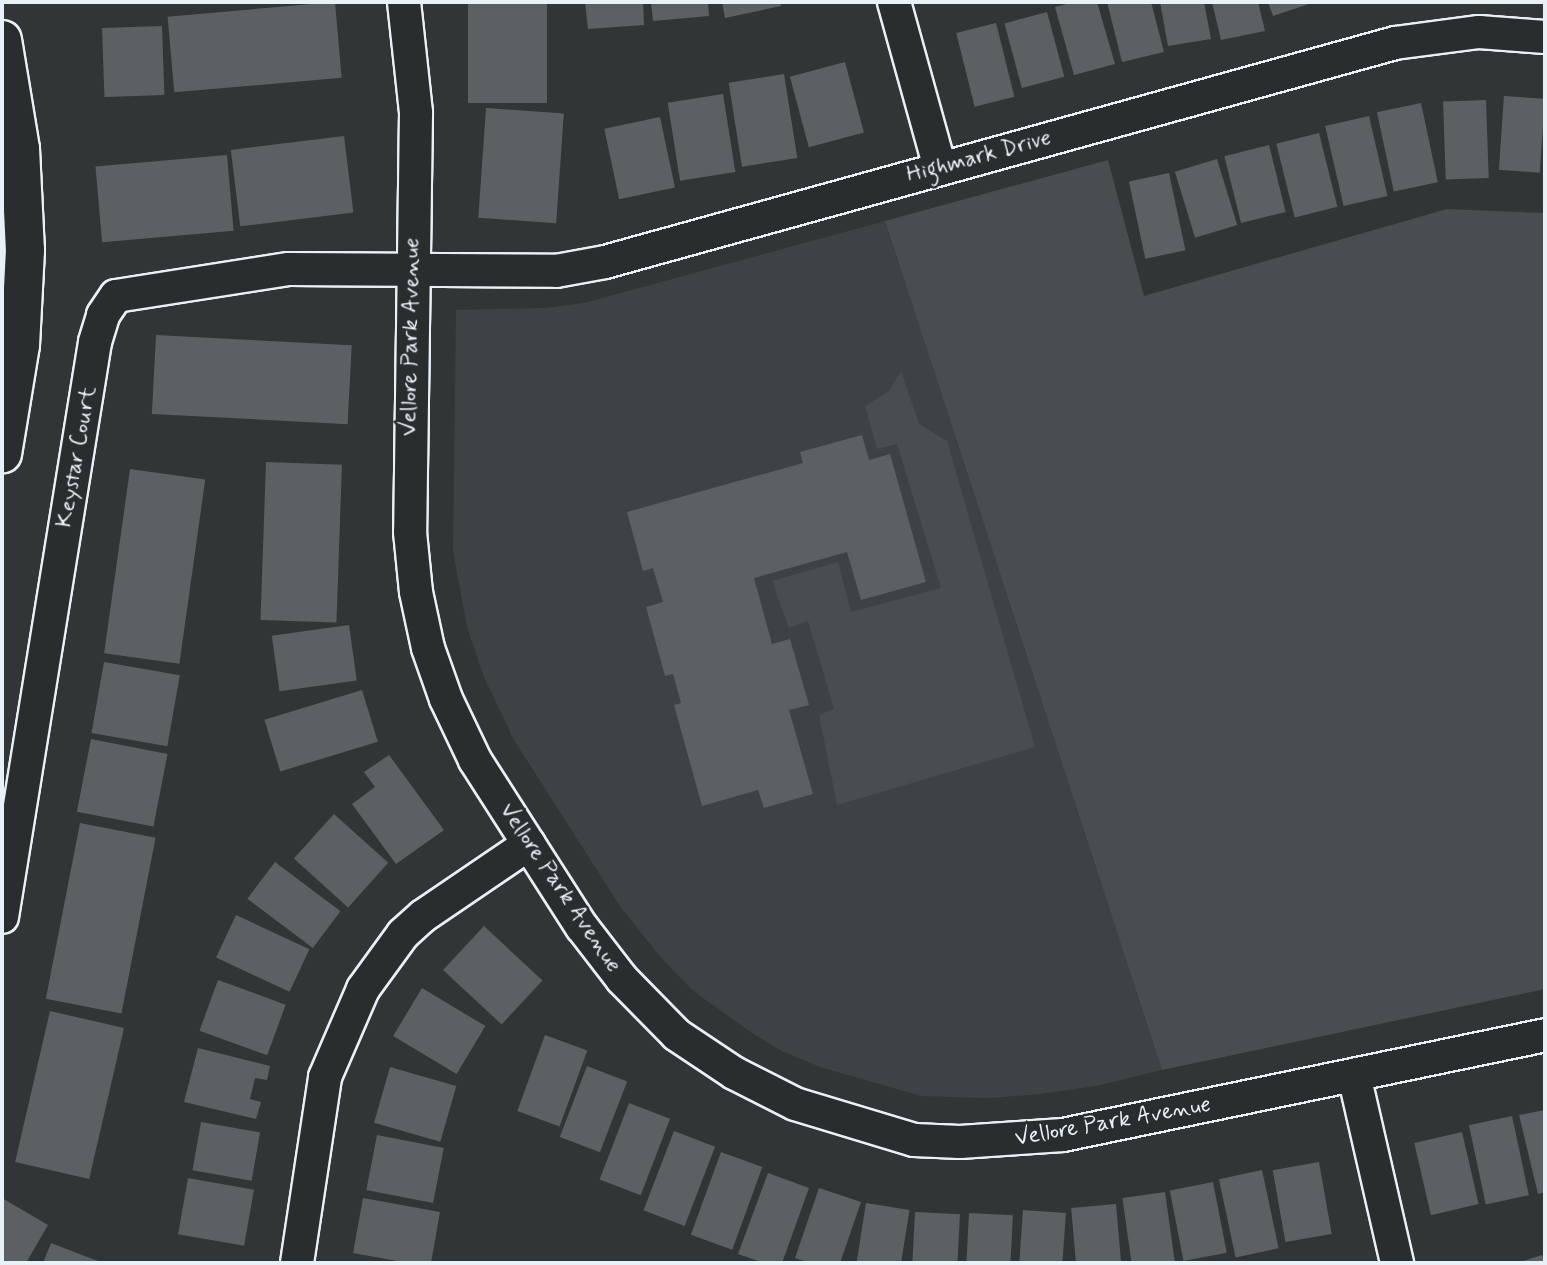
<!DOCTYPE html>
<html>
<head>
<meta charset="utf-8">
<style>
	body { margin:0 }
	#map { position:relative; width:1547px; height:1265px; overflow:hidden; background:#323536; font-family:Mynerve,sans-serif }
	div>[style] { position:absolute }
	.built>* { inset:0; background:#3f4244 }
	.green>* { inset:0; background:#494d4f }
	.building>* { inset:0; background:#5c6063; transform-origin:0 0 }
	.roads { filter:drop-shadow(2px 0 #e8f1f8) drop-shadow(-2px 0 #e8f1f8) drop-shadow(0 2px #e8f1f8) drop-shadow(0 -2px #e8f1f8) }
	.street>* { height:32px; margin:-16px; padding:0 16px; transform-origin:16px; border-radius:16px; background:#2a2d2e }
	.secondary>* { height:38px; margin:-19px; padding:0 19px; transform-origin:19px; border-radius:19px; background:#2a2d2e }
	span { translate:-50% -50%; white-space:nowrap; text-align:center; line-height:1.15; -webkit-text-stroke:5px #2a2d2e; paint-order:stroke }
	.street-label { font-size:23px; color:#e8f1f8 }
	.frame { position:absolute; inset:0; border:4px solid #e8f1f8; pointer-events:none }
</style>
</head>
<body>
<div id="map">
	<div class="built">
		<i style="clip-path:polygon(885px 221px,1162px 1070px,1096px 1086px,1040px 1094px,990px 1098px,921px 1096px,820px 1067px,782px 1051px,752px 1033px,692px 990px,658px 954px,620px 906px,514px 740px,484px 677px,467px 627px,453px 551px,456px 310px,545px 308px,584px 303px)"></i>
	</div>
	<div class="green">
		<i style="clip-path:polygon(1108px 160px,1144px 296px,1447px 209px,1545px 213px,1545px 989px,1162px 1070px,885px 221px)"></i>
		<i style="clip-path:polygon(901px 371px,919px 424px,947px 441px,1035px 747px,837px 805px,819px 715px,834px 709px,808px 621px,789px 628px,772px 581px,838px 562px,851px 612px,941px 588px,897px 444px,877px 449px,865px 406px,889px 391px)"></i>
	</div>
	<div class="building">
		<i style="left:335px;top:2px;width:76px;height:168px;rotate:85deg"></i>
		<i style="left:468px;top:2px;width:79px;height:101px"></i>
		<i style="clip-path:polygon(585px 2px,643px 2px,644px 25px,588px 29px)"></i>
		<i style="clip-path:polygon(651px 2px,708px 2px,709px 16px,653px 21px)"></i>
		<i style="clip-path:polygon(722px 2px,780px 2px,781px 6px,725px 18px)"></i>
		<i style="clip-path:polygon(1074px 2px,1097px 2px,1115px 64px,1074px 75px,1055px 7px)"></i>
		<i style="clip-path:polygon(1107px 2px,1151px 2px,1164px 52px,1122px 62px)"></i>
		<i style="clip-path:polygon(1160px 2px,1204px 2px,1211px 39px,1168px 46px)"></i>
		<i style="clip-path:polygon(1212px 2px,1258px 2px,1265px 31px,1221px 40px)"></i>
		<i style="clip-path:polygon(1268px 2px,1315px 2px,1273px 16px)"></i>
		<i style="left:1047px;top:12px;width:67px;height:44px;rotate:75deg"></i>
		<i style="left:996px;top:23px;width:76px;height:41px;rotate:76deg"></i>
		<i style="left:162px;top:26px;width:69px;height:60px;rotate:88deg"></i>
		<i style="left:845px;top:62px;width:73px;height:57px;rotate:75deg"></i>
		<i style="left:784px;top:74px;width:85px;height:56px;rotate:81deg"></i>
		<i style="left:723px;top:94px;width:79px;height:56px;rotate:81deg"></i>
		<i style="left:1504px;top:96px;width:41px;height:74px;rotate:4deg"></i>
		<i style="left:1486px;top:100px;width:78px;height:43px;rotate:88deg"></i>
		<i style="left:1421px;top:103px;width:81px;height:45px;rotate:78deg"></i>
		<i style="left:486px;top:108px;width:78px;height:110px;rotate:4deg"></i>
		<i style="left:1369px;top:116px;width:82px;height:45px;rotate:77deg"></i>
		<i style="left:660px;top:117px;width:72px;height:57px;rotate:78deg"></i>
		<i style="left:1319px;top:133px;width:76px;height:44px;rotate:76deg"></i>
		<i style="left:344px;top:136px;width:77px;height:114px;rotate:83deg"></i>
		<i style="left:1269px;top:145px;width:69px;height:46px;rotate:76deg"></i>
		<i style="left:227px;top:155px;width:76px;height:132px;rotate:85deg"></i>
		<i style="left:1217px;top:159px;width:69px;height:44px;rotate:73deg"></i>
		<i style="left:1169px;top:173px;width:79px;height:41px;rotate:78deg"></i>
		<i style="left:156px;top:335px;width:196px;height:79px;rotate:3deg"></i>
		<i style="clip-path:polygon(862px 435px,869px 460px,890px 454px,926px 582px,861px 600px,847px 552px,754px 578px,772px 644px,790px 639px,809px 705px,789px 710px,813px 794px,764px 808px,758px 790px,702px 806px,674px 705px,681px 703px,673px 674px,665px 676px,646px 607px,663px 602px,653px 568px,643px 571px,627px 512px,803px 463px,800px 452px)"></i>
		<i style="left:266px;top:462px;width:76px;height:158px;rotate:2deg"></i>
		<i style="left:130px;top:469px;width:76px;height:186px;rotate:8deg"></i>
		<i style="left:349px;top:625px;width:56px;height:78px;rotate:82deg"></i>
		<i style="left:104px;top:662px;width:77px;height:72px;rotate:10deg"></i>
		<i style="left:362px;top:690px;width:54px;height:102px;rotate:73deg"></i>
		<i style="left:91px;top:739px;width:78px;height:74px;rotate:11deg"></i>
		<i style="clip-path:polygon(389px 755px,444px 830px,396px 864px,352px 804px,375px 787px,364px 772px)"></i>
		<i style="left:334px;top:814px;width:73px;height:60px;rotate:42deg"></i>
		<i style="left:80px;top:823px;width:77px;height:179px;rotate:11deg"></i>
		<i style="left:275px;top:862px;width:82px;height:46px;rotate:37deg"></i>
		<i style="left:236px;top:915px;width:81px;height:47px;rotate:25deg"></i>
		<i style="left:484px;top:926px;width:80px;height:60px;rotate:43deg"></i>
		<i style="left:218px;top:980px;width:72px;height:54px;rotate:20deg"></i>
		<i style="left:422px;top:988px;width:74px;height:56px;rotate:31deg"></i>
		<i style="left:50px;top:1011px;width:76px;height:155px;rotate:13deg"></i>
		<i style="left:545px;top:1035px;width:45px;height:81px;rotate:20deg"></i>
		<i style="clip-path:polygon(198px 1048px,270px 1066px,267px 1080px,255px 1078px,250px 1099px,261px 1102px,256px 1119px,184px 1102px)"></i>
		<i style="left:587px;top:1066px;width:43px;height:76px;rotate:21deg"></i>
		<i style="left:390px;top:1067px;width:69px;height:58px;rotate:16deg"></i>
		<i style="left:629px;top:1103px;width:44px;height:82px;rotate:21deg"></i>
		<i style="clip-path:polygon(1545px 1110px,1545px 1192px,1538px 1194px,1519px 1115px)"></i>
		<i style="left:1512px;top:1116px;width:81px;height:44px;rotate:78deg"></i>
		<i style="left:201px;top:1122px;width:60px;height:49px;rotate:10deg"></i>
		<i style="left:674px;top:1131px;width:44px;height:85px;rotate:21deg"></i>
		<i style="left:1462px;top:1132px;width:74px;height:49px;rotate:77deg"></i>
		<i style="left:377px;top:1135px;width:68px;height:56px;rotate:11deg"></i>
		<i style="left:721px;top:1152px;width:44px;height:88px;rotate:20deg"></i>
		<i style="left:1319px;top:1162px;width:73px;height:47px;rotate:80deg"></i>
		<i style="left:1262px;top:1170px;width:80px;height:44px;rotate:78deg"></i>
		<i style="clip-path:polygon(768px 1173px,809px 1188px,782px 1263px,764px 1263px,738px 1254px)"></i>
		<i style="left:188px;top:1178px;width:67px;height:57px;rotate:10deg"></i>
		<i style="left:1213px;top:1182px;width:72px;height:44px;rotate:79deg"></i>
		<i style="clip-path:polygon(819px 1188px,861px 1202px,840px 1263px,810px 1263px,795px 1258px)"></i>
		<i style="left:1165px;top:1192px;width:72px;height:43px;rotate:82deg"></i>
		<i style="clip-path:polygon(2px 1198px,48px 1225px,26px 1263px,2px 1263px)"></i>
		<i style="clip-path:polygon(363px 1198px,440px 1212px,431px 1263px,408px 1263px,353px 1253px)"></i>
		<i style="left:866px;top:1203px;width:44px;height:61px;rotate:9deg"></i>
		<i style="left:1116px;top:1204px;width:59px;height:45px;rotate:85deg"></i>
		<i style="left:1023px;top:1210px;width:43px;height:53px;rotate:4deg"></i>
		<i style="left:915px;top:1212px;width:45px;height:51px;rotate:3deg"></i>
		<i style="left:969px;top:1213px;width:44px;height:50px;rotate:3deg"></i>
		<i style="clip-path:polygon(51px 1243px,103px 1263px,43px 1263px)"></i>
		<i style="clip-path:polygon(1542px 1255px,1545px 1263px,1517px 1263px)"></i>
	</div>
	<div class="roads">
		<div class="street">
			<i style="left:404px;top:2px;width:112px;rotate:83.8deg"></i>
			<i style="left:416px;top:113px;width:419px;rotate:90.8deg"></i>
			<i style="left:410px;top:532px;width:60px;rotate:84.3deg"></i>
			<i style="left:416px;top:592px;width:57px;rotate:77.9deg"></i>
			<i style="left:428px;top:648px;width:54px;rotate:70.6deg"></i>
			<i style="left:446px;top:699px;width:68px;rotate:64.6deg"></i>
			<i style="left:475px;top:760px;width:198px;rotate:57.4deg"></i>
			<i style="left:582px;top:927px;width:66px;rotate:52.4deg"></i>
			<i style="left:622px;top:979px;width:78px;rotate:45.5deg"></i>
			<i style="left:677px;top:1035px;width:69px;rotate:33.7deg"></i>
			<i style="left:734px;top:1073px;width:68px;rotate:26.9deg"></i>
			<i style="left:795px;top:1104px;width:124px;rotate:16.8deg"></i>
			<i style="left:914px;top:1140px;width:46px;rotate:2.5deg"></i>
			<i style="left:960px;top:1142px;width:103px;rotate:-3.9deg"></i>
			<i style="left:1063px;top:1135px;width:492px;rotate:-11.7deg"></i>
			<i style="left:894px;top:2px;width:172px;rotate:74.5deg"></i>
			<i style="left:2px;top:917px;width:582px;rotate:-80.81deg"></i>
			<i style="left:95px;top:342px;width:28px;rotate:-73deg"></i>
			<i style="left:103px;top:315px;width:23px;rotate:-56deg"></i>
			<i style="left:116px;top:296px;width:175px;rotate:-8.9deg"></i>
			<i style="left:289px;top:269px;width:267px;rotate:0.4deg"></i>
			<i style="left:556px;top:271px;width:50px;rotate:-10.4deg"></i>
			<i style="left:605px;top:262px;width:820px;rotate:-15.49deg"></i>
			<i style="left:1395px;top:43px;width:85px;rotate:-7.5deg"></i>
			<i style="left:1479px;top:32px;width:66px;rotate:4.3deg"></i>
			<i style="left:1354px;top:1075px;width:193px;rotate:77.1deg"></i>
			<i style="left:297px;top:1263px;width:188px;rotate:-81.4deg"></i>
			<i style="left:325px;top:1077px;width:96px;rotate:-66.6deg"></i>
			<i style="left:363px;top:989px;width:68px;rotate:-54deg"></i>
			<i style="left:403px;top:934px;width:27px;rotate:-42deg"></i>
			<i style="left:423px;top:916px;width:128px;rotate:-34.2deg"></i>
		</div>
		<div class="secondary">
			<i style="left:2px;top:40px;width:110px;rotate:80.6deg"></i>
			<i style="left:20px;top:149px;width:101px;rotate:87.2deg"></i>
			<i style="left:25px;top:250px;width:95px;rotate:93deg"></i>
			<i style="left:20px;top:345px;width:110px;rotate:99.4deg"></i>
		</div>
	</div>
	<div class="street-label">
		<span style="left:979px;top:157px;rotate:-15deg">Highmark Drive</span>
		<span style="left:411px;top:337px;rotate:-89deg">Vellore Park Avenue</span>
		<span style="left:77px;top:457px;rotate:-80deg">Keystar Court</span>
		<span style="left:560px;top:888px;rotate:56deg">Vellore Park Avenue</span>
		<span style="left:1113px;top:1122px;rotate:-10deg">Vellore Park Avenue</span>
	</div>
	<div class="frame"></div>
</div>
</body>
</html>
